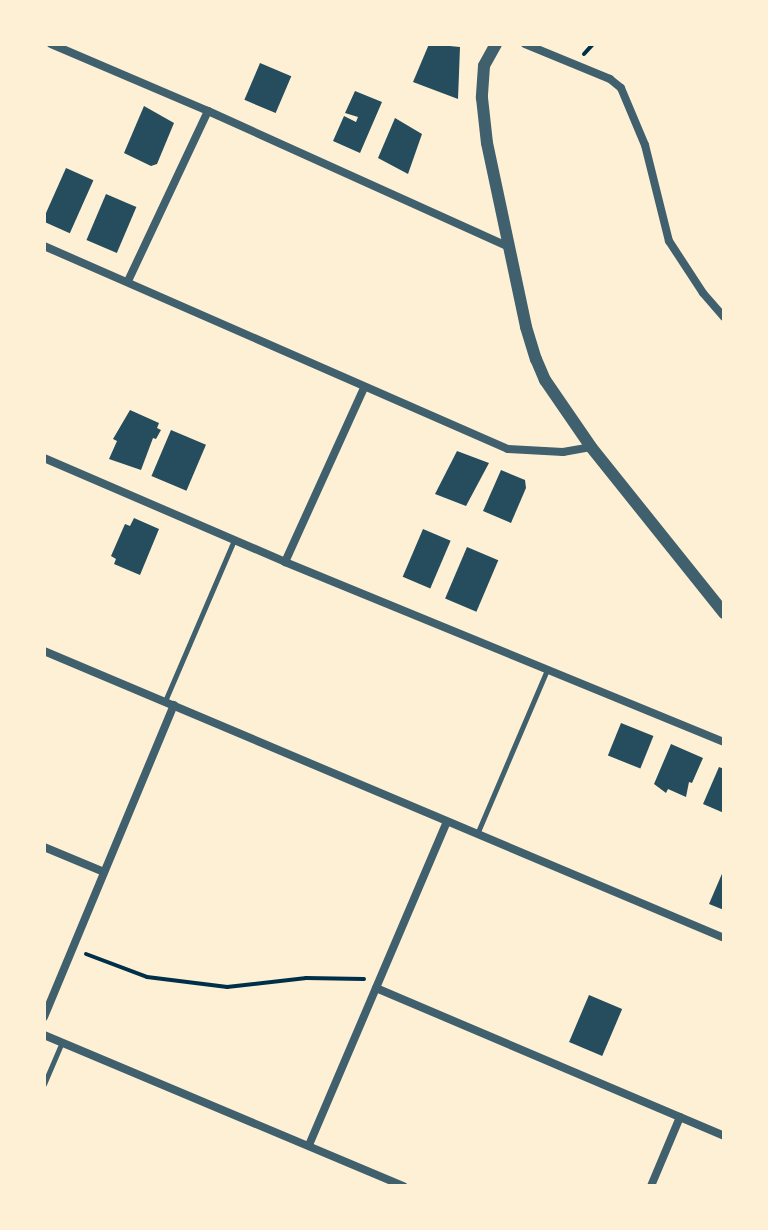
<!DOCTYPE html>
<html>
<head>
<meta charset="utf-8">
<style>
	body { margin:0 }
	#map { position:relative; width:768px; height:1230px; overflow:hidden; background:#fdf0d5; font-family:Montserrat,sans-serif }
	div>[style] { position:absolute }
	.building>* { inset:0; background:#264d5e; transform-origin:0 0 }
	.path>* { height:4px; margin:-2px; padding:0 2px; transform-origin:2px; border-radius:2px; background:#003049 }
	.service>* { height:5px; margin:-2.5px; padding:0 2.5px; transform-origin:2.5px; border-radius:2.5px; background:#3f606c }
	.minor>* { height:8px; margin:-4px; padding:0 4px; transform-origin:4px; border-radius:4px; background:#3f606c }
	.tertiary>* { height:12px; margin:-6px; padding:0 6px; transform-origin:6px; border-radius:6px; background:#3f606c }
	span { translate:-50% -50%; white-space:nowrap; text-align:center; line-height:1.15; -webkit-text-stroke:8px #fdf0d5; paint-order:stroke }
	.frame { position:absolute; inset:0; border:46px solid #fdf0d5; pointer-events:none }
</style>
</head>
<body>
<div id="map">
	<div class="building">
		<i style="clip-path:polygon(429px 44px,460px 47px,458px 99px,413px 82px)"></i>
		<i style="left:260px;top:63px;width:34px;height:40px;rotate:23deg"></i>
		<i style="clip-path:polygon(355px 91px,382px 102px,360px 153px,333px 141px,344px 116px,356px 122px,358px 117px,345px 113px)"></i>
		<i style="clip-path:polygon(144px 106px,174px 123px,157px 164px,151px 166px,124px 153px)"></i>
		<i style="clip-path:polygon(395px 118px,422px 134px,408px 174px,378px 158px)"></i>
		<i style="left:66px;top:168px;width:30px;height:58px;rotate:24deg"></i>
		<i style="left:106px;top:194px;width:33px;height:50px;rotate:23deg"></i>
		<i style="clip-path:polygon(130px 410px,159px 423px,157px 428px,161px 430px,156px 439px,153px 438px,141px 470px,109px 459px,117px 441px,113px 439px)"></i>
		<i style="left:171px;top:430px;width:38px;height:50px;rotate:23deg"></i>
		<i style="clip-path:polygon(457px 451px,489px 463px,466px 506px,435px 494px)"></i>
		<i style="clip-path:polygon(501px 470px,525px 480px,526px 488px,511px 523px,483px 511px)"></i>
		<i style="clip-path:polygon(134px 518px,159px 529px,140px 575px,114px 564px,116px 559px,111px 556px,125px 524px,130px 526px)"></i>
		<i style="left:423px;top:529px;width:30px;height:52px;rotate:23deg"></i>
		<i style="left:467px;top:547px;width:34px;height:56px;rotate:23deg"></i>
		<i style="left:621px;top:723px;width:35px;height:35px;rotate:22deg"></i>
		<i style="clip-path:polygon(671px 744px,703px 758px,692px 783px,689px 782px,686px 797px,668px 789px,666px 793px,654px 784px)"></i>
		<i style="clip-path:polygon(719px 767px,724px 769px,724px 813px,703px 804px)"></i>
		<i style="clip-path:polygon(724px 869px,724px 910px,709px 904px)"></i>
		<i style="left:589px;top:995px;width:36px;height:51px;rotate:23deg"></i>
	</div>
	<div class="path">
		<i style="left:584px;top:54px;width:13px;rotate:-48deg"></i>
		<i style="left:86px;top:954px;width:65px;rotate:20.7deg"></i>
		<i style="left:147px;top:977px;width:81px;rotate:7.1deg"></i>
		<i style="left:227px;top:987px;width:80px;rotate:-6.5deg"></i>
		<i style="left:306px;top:978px;width:58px;rotate:1deg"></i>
	</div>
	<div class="service">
		<i style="left:165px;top:701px;width:175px;rotate:-66.8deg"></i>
		<i style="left:477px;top:834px;width:178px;rotate:-66.9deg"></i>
		<i style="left:44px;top:1084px;width:46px;rotate:-66.8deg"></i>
	</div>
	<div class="minor">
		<i style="left:51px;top:44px;width:171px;rotate:23.1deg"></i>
		<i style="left:208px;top:111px;width:330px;rotate:24.3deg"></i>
		<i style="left:525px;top:44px;width:92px;rotate:22.4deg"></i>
		<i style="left:610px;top:79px;width:14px;rotate:39deg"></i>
		<i style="left:621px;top:88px;width:62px;rotate:67.2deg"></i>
		<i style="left:645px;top:145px;width:99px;rotate:76deg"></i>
		<i style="left:669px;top:241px;width:62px;rotate:56.8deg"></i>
		<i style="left:703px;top:293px;width:32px;rotate:49deg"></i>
		<i style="left:44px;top:246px;width:506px;rotate:23.63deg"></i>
		<i style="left:508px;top:449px;width:55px;rotate:3.1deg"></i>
		<i style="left:563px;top:452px;width:28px;rotate:-10deg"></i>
		<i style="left:128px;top:281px;width:188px;rotate:-64.8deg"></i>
		<i style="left:44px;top:458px;width:262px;rotate:23.3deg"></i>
		<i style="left:285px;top:562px;width:474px;rotate:22.3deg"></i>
		<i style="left:285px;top:562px;width:191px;rotate:-65.6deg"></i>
		<i style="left:44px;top:651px;width:738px;rotate:22.88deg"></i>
		<i style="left:44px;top:847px;width:65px;rotate:22.6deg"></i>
		<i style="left:376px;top:988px;width:378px;rotate:23deg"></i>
		<i style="left:44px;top:1017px;width:338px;rotate:-67.4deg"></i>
		<i style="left:44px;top:1035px;width:390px;rotate:22.8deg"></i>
		<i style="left:309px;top:1145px;width:351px;rotate:-66.9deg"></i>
		<i style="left:651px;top:1186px;width:75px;rotate:-67.2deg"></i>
	</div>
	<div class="tertiary">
		<i style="left:496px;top:44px;width:25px;rotate:119deg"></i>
		<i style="left:484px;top:66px;width:32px;rotate:94deg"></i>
		<i style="left:482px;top:98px;width:45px;rotate:83.7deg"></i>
		<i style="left:487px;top:143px;width:188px;rotate:78deg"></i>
		<i style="left:526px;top:327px;width:34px;rotate:73deg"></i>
		<i style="left:536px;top:359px;width:23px;rotate:67deg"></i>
		<i style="left:545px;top:380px;width:81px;rotate:55.5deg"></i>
		<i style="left:591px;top:447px;width:213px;rotate:51.3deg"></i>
	</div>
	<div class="frame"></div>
</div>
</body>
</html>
